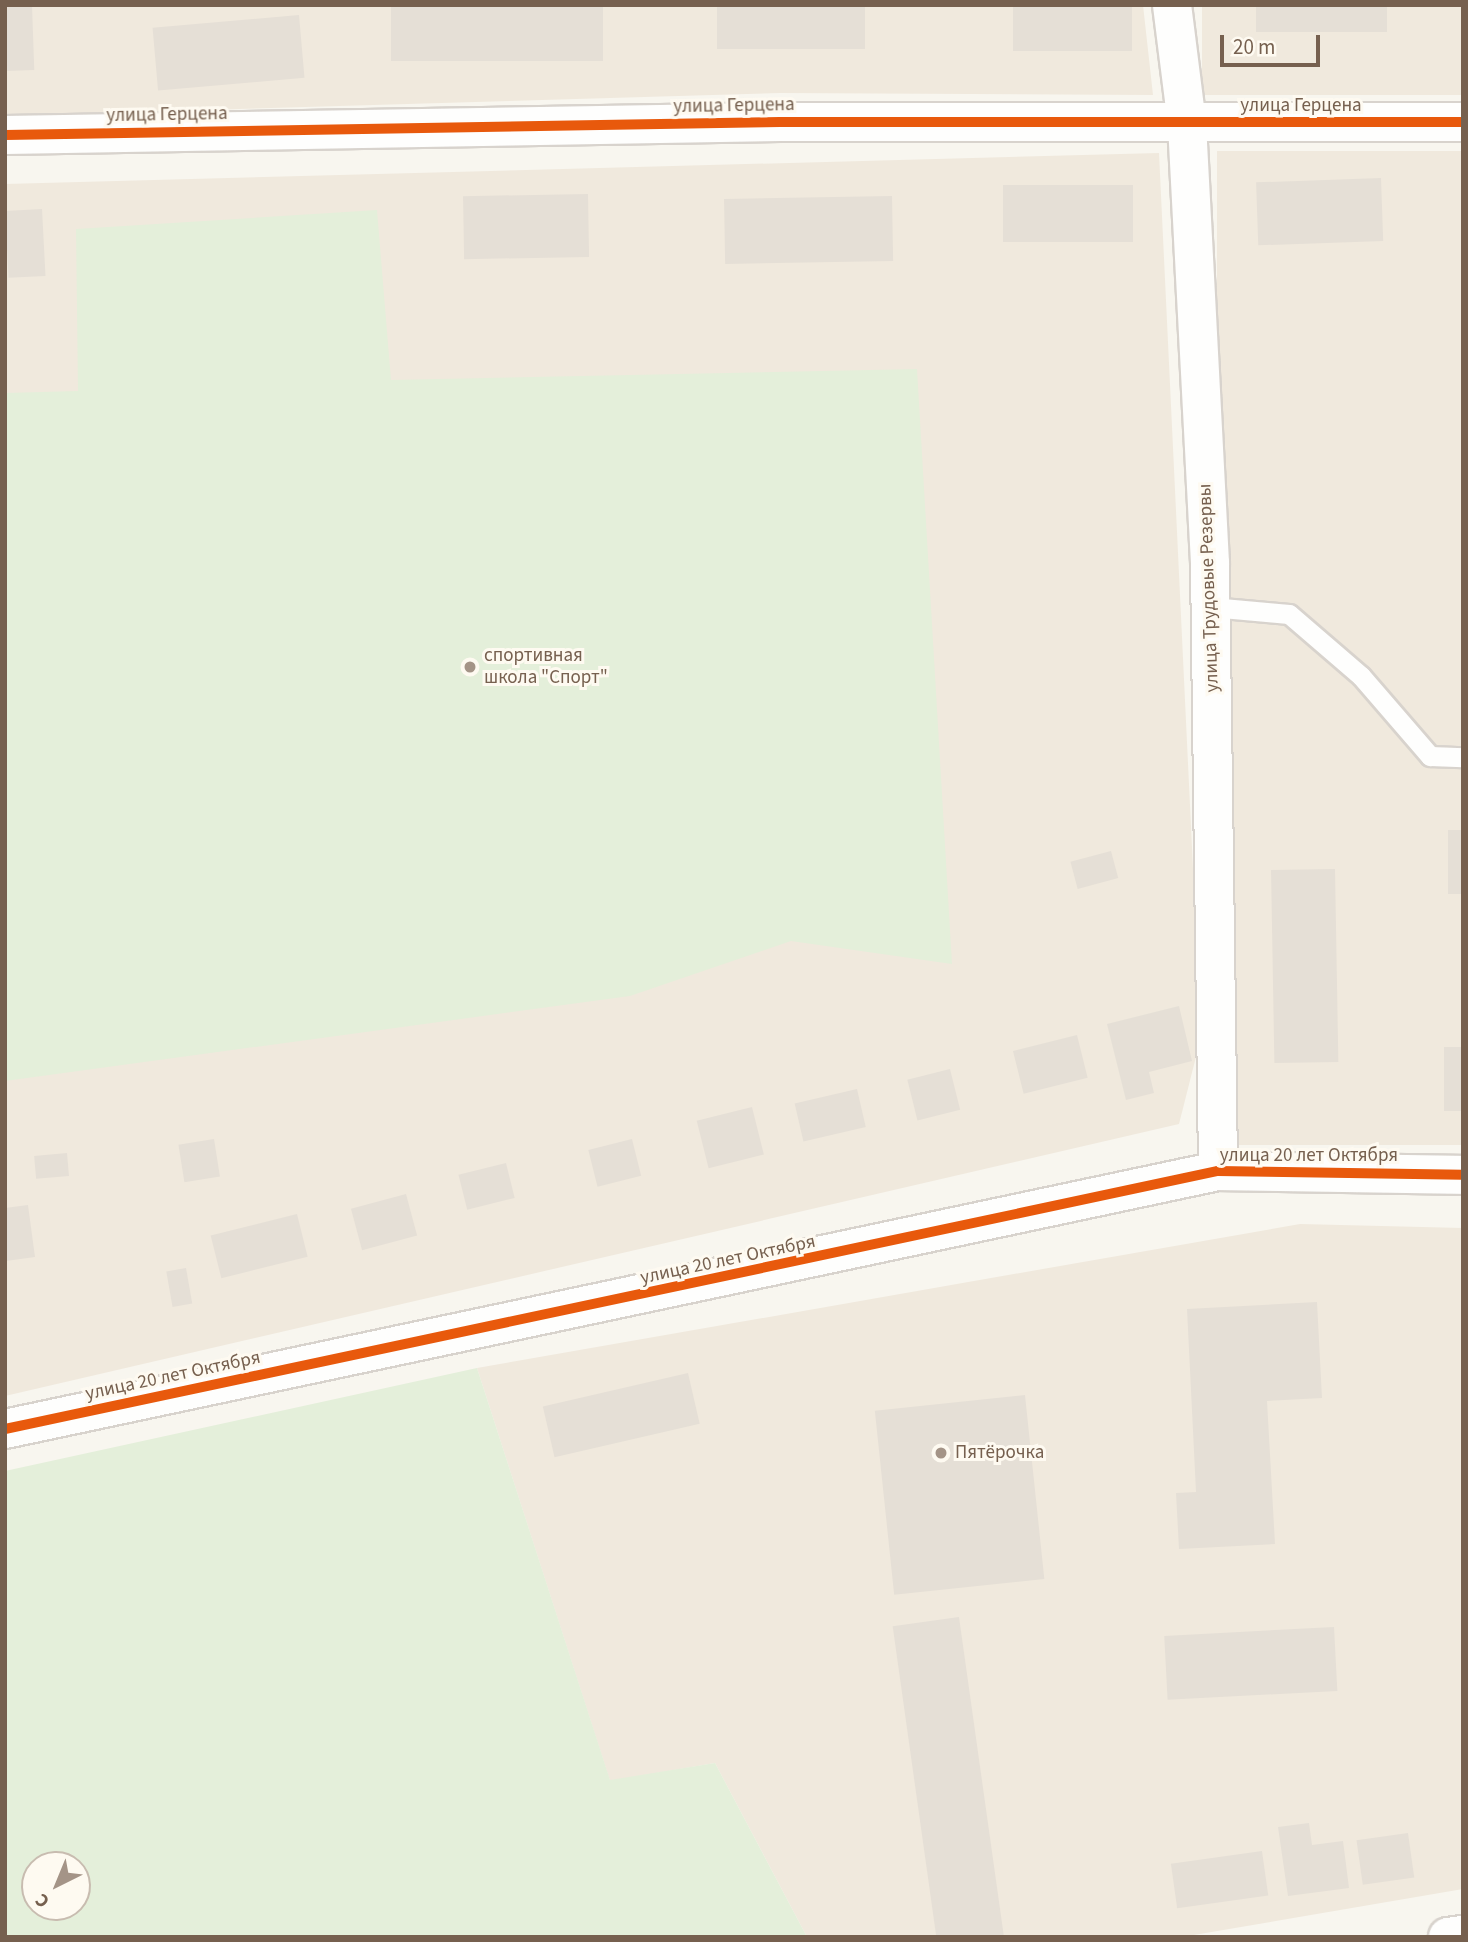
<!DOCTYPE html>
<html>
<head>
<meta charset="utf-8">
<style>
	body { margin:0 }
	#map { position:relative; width:1468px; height:1942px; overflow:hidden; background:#f8f6ef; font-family:"Source Sans 3",sans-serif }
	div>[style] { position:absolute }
	.residential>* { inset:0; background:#f0e9dd; transform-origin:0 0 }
	.green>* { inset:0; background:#e4efda }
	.building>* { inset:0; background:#e5dfd6; transform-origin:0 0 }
	.roads { filter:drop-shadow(2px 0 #d8d3cd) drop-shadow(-2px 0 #d8d3cd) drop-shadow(0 2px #d8d3cd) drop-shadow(0 -2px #d8d3cd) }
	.service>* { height:19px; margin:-9.5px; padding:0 9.5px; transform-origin:9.5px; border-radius:9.5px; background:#fefefd }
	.minor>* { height:38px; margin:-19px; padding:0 19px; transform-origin:19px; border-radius:19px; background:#fefefd }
	.tertiary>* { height:38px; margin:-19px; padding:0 19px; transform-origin:19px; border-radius:19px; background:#fefefd }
	.cycleway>* { height:10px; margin:-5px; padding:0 5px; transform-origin:5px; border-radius:5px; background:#e8590c }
	.dots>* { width:19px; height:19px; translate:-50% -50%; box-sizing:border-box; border:4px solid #fefaf1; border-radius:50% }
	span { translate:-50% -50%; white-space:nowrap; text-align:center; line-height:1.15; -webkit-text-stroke:6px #fefaf1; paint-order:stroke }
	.street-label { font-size:19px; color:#76604f }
	.poi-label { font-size:19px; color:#76604f }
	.left { translate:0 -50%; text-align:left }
	.frame { position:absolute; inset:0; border:7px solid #76604f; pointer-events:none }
	.north { position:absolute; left:21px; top:1851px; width:70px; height:70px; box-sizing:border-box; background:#fefaf1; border:2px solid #c8bcb0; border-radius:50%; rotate:223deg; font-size:19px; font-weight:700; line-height:28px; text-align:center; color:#76604f }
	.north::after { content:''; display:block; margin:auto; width:24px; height:32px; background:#a49487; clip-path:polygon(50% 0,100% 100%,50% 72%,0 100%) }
	.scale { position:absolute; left:1220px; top:35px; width:100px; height:32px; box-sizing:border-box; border:4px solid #76604f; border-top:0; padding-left:9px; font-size:21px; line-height:24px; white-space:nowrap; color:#76604f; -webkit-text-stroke:5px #fefaf1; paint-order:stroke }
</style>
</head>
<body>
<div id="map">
	<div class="residential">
		<i style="clip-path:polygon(5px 5px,1143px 5px,1153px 95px,780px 93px,5px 116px)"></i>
		<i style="left:1202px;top:5px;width:261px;height:90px"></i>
		<i style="left:1463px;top:151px;width:994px;height:246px;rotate:90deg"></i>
		<i style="clip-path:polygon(1159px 153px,1201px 1037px,1179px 1124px,5px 1396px,5px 184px)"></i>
		<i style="clip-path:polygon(1300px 1224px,1463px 1228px,1463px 1889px,1182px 1937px,807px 1937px,715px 1763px,610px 1781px,477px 1368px)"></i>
	</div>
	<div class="green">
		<i style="clip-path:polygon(377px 210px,391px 380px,917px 369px,952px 964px,791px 941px,630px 996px,5px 1081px,5px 393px,78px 391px,76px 229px)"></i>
		<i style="clip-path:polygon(evenodd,477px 1368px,610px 1780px,715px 1763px,807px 1937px,5px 1937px,5px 1471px,477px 1368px,35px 1865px,77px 1865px,77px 1907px,35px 1907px,35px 1865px)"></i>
	</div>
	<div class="building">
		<i style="left:32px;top:5px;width:65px;height:27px;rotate:88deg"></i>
		<i style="left:391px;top:5px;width:212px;height:56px"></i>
		<i style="left:717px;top:5px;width:148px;height:44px"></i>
		<i style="left:1013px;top:5px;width:119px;height:46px"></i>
		<i style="left:1256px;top:5px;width:131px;height:27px"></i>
		<i style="left:299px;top:15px;width:63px;height:147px;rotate:85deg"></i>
		<i style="left:1381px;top:178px;width:63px;height:125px;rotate:88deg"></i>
		<i style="left:1133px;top:185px;width:57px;height:130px;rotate:90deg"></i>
		<i style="left:588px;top:194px;width:63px;height:125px;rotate:89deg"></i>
		<i style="left:892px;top:196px;width:65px;height:168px;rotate:89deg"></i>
		<i style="left:42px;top:209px;width:67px;height:37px;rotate:87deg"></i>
		<i style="left:1448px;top:830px;width:15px;height:64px"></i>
		<i style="left:1111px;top:851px;width:28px;height:42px;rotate:75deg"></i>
		<i style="left:1335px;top:869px;width:193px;height:64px;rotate:89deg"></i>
		<i style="clip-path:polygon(1179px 1006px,1192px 1061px,1149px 1072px,1154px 1093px,1126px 1100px,1107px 1024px)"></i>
		<i style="left:1077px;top:1035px;width:44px;height:66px;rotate:76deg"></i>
		<i style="left:1444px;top:1047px;width:19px;height:64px"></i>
		<i style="left:950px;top:1069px;width:42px;height:44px;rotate:76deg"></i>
		<i style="left:857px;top:1089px;width:39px;height:64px;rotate:77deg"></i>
		<i style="left:752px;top:1107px;width:49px;height:57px;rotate:76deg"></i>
		<i style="left:214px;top:1139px;width:38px;height:36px;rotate:81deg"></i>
		<i style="left:632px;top:1139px;width:38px;height:45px;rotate:76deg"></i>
		<i style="left:67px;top:1153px;width:23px;height:33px;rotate:85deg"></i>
		<i style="left:506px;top:1163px;width:36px;height:49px;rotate:76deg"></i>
		<i style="left:406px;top:1194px;width:43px;height:57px;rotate:75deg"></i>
		<i style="clip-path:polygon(28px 1205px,35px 1257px,6px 1261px,5px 1208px)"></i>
		<i style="left:297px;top:1214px;width:44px;height:89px;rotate:76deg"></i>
		<i style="left:186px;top:1268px;width:36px;height:20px;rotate:80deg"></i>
		<i style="clip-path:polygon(1317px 1302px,1322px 1398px,1267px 1401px,1275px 1544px,1179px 1549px,1176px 1493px,1196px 1492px,1187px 1309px)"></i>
		<i style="left:688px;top:1373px;width:52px;height:149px;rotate:77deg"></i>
		<i style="left:1025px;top:1395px;width:185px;height:151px;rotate:84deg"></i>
		<i style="left:959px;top:1617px;width:323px;height:67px;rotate:82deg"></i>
		<i style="left:1334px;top:1627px;width:64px;height:170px;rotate:87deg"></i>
		<i style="clip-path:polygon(1309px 1823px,1312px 1845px,1343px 1841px,1349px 1888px,1288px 1896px,1278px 1827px)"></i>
		<i style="left:1408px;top:1833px;width:45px;height:52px;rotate:82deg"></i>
		<i style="left:1262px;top:1851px;width:45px;height:92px;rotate:82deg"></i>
	</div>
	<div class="roads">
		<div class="service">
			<i style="left:1211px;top:607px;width:78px;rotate:5.1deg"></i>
			<i style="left:1289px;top:614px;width:95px;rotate:40.7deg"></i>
			<i style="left:1361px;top:676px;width:106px;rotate:49.2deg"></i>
			<i style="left:1430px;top:756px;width:33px;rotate:2deg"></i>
		</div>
		<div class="minor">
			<i style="left:1172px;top:5px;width:120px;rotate:82.8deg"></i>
			<i style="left:1187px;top:124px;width:441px;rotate:87deg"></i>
			<i style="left:1210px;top:564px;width:607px;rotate:89.24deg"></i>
			<i style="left:5px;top:135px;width:775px;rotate:-0.96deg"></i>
			<i style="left:780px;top:122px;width:683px"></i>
			<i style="left:1448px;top:1937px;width:15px;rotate:-8deg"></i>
		</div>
		<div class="tertiary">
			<i style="left:5px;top:1429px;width:1240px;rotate:-12.01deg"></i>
			<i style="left:1218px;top:1171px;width:245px;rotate:0.9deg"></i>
		</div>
	</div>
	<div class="cycleway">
		<i style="left:5px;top:135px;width:775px;rotate:-0.96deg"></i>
		<i style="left:780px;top:122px;width:683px"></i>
		<i style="left:5px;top:1429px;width:1240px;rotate:-12.01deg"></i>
		<i style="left:1218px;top:1171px;width:245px;rotate:0.9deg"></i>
	</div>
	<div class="dots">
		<i style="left:470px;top:667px;background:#a49487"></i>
		<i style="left:941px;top:1453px;background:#a49487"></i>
	</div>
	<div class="street-label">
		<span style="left:734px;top:106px;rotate:-1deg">улица Герцена</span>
		<span style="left:1301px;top:106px">улица Герцена</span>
		<span style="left:167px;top:115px;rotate:-1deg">улица Герцена</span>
		<span style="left:1209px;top:588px;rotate:-92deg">улица Трудовые Резервы</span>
		<span style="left:1309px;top:1156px">улица 20 лет Октября</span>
		<span style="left:728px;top:1260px;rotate:-12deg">улица 20 лет Октября</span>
		<span style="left:173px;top:1376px;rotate:-12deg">улица 20 лет Октября</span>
	</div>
	<div class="poi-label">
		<span class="left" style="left:484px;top:667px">спортивная<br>школа "Спорт"</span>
		<span class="left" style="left:955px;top:1453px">Пятёрочка</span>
	</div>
	<div class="frame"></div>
	<div class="north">С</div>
	<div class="scale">20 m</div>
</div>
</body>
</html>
